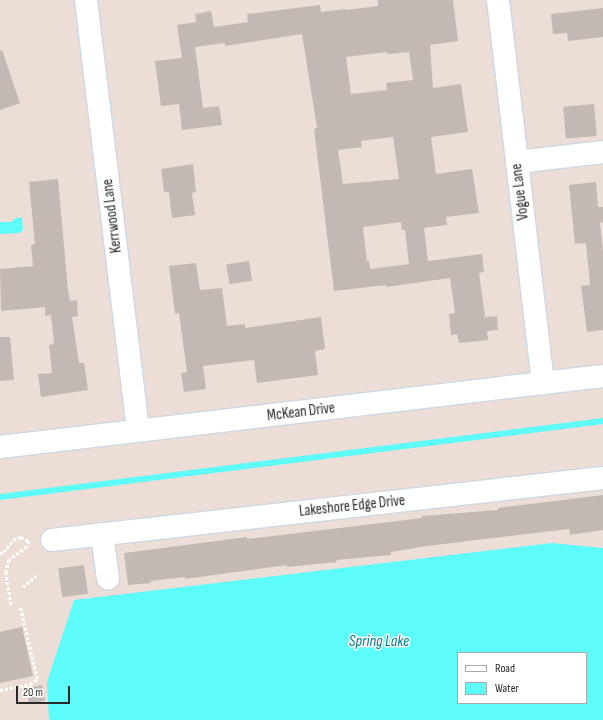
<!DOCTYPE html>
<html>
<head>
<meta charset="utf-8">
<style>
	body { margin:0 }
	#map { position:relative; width:603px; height:720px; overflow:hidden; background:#ecddd7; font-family:"Sofia Sans Condensed",sans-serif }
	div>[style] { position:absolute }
	.water>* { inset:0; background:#5dfbf9 }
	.stream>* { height:5.5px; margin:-2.75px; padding:0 2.75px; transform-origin:2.75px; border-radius:2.75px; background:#5dfbf9 }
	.building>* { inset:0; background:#c3b9b4; transform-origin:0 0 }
	.path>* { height:2.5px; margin-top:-1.25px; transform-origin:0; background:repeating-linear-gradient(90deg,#fff 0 3px,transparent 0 5px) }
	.roads { filter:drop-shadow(1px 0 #ccd7e3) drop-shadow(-1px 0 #ccd7e3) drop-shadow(0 1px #ccd7e3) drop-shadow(0 -1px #ccd7e3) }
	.minor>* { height:22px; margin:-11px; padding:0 11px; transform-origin:11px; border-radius:11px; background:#fff }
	span { translate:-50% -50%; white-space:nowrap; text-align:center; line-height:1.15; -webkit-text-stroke:3px #fff; paint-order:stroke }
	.street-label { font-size:15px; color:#282828 }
	.water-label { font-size:16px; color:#037e86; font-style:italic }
	.legend { position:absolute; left:457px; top:652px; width:130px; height:52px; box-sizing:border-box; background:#fff; border:1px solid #a9a9a9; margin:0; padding:5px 7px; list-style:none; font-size:12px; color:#282828 }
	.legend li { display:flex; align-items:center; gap:8px; height:20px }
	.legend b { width:20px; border:1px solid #a9a9a9 }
	.scale { position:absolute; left:16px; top:686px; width:54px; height:18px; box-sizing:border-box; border:2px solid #282828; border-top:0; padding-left:5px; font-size:12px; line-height:14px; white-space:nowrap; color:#282828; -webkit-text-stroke:3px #fff; paint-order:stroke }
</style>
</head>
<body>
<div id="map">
	<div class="water">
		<i style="clip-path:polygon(22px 217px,23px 230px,19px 233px,0 234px,0 222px,12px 222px,14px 219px)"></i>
		<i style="clip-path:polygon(evenodd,552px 543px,603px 548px,603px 720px,49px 720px,47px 682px,74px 600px,552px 543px,458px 653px,586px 653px,586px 703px,458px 703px,458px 653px)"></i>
	</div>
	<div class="stream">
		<i style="left:0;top:497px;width:608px;rotate:-7.18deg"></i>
	</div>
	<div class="building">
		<i style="clip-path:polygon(evenodd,378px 0,453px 0,458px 41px,430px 45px,433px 88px,461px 84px,468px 132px,431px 137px,436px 174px,472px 169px,479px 213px,446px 217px,447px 225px,424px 228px,428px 261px,482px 254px,484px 272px,479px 273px,485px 317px,497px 316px,498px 330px,487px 331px,488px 340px,459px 343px,457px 334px,451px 335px,449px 314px,455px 313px,450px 278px,386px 287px,386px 285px,334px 291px,314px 129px,317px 128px,302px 34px,225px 46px,225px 43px,195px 47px,203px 108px,219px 106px,222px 125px,182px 130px,179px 104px,161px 106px,155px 61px,182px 58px,177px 25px,196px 22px,195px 14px,211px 11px,214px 27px,248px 22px,247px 14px,320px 5px,321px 12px,346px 9px,346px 10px,378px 6px,378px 0,387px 52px,387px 54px,409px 52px,413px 80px,386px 83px,387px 90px,351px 94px,346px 57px,387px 52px,378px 0,393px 137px,399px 179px,343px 184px,338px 150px,362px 147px,361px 141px,393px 137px,378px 0,401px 222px,402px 230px,405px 230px,409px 264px,370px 269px,369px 261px,367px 261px,363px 227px,401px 222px)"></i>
		<i style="clip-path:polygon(603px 8px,603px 37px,568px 41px,567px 33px,553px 34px,551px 14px)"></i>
		<i style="clip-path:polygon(2px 50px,20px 103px,0 110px,0 51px)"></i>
		<i style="left:594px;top:104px;width:32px;height:31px;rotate:85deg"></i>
		<i style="clip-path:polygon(193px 164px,196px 192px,192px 193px,195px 215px,172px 218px,169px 192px,164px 192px,161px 169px)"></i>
		<i style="clip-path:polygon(58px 179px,68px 290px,70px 301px,77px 300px,78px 316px,72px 317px,79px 363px,84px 363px,88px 390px,41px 397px,38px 374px,52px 373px,49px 345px,54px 344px,51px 315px,45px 316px,45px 307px,1px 311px,0 269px,33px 266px,31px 245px,35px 244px,29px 182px)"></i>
		<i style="clip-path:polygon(596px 182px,598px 207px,603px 207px,603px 222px,600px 223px,603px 251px,603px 330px,587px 332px,581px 286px,590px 285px,586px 243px,575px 244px,569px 185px)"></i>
		<i style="left:249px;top:261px;width:20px;height:23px;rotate:81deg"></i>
		<i style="clip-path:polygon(196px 263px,200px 290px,222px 288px,227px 326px,245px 324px,245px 328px,321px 317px,325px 349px,315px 351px,318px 375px,257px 383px,254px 360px,203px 366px,206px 389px,184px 392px,181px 373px,187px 372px,179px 313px,175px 314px,169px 266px)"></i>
		<i style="clip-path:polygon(0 337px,10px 337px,14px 380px,0 381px)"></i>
		<i style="clip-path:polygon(603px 495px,603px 530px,570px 535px,569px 529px,427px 546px,391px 552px,391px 555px,336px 560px,337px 562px,287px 567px,287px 565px,185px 579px,185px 577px,150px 581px,151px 583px,128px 585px,124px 553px,247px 537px,247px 539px,398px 521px,422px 518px,422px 516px,498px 510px,498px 508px)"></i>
		<i style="left:84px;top:565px;width:29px;height:26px;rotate:82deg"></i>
		<i style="clip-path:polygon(22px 627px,33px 676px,0 683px,0 632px)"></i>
		<i style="left:42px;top:685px;width:16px;height:16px;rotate:79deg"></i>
	</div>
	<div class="path">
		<i style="left:0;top:553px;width:4px;rotate:-14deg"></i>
		<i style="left:4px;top:552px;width:15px;rotate:-53deg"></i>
		<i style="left:13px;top:540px;width:9px;rotate:-21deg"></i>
		<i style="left:21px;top:537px;width:9px;rotate:27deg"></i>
		<i style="left:29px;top:541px;width:6px;rotate:108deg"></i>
		<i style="left:27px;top:547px;width:22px;rotate:144deg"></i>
		<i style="left:9px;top:560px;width:12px;rotate:104deg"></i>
		<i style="left:6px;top:572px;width:33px;rotate:81deg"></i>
		<i style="left:23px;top:587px;width:17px;rotate:-40deg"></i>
		<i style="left:0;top:690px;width:31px;rotate:-11deg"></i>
		<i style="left:30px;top:684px;width:9px;rotate:-36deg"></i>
		<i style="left:37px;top:679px;width:74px;rotate:-103.3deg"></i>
	</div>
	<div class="roads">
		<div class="minor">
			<i style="left:86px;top:0;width:434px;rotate:83.1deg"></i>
			<i style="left:498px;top:0;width:386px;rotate:83.3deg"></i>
			<i style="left:517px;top:162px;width:87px;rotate:-6.6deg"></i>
			<i style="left:0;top:447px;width:607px;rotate:-6.72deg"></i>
			<i style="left:102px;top:534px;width:45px;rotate:82.4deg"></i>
			<i style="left:52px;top:540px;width:554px;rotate:-6.42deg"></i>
		</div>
	</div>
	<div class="street-label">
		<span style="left:520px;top:192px;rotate:-97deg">Vogue Lane</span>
		<span style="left:112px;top:216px;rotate:-97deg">Kerrwood Lane</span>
		<span style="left:301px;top:412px;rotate:-7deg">McKean Drive</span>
		<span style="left:352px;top:506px;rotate:-6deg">Lakeshore Edge Drive</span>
	</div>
	<div class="water-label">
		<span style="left:379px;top:642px">Spring Lake</span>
	</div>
	<ul class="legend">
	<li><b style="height:5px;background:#fff"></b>Road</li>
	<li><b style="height:11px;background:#5dfbf9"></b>Water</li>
	</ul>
	<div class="scale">20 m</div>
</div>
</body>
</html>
